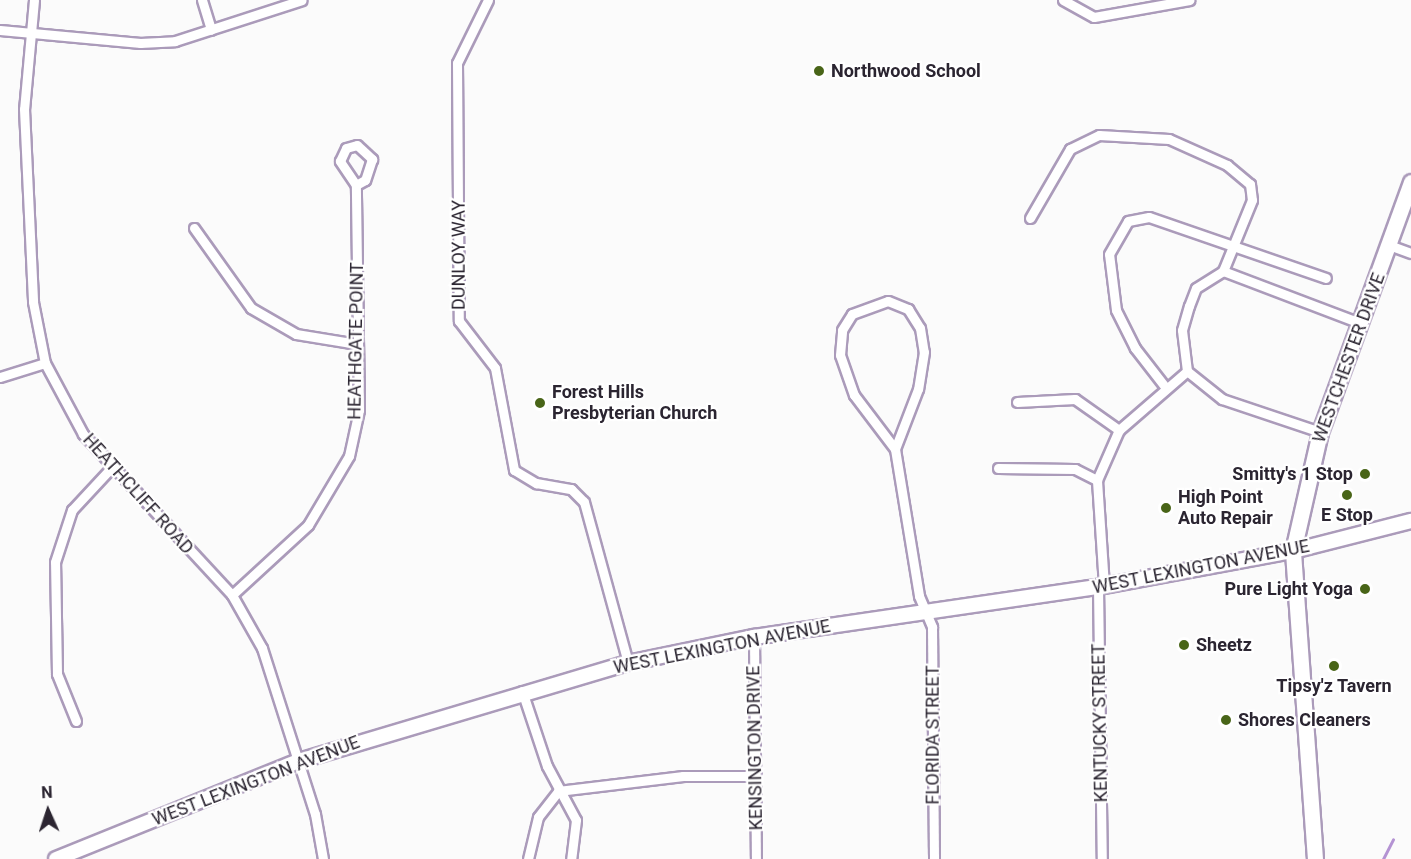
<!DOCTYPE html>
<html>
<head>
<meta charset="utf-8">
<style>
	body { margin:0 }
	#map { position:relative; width:1411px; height:859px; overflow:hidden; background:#fbfbfb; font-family:Roboto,sans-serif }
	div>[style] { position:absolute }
	.stream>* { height:3px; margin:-1.5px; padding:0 1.5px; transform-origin:1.5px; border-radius:1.5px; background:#b493d3 }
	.roads { filter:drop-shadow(2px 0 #ab9bba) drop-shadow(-2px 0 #ab9bba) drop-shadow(0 2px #ab9bba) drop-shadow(0 -2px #ab9bba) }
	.street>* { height:9px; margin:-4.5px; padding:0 4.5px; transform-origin:4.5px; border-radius:4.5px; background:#fff }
	.secondary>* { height:14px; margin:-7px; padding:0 7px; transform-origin:7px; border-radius:7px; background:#fff }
	.primary>* { height:15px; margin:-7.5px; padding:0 7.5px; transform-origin:7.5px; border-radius:7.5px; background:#fff }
	.dots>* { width:16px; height:16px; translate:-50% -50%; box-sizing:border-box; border:3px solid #fff; border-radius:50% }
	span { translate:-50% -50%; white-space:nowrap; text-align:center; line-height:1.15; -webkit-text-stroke:4.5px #fff; paint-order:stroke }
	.poi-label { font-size:18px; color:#2b2531; font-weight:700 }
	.left { translate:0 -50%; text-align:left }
	.right { translate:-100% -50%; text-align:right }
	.street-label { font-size:18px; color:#2b2531 }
	.north { position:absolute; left:18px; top:781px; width:60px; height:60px; -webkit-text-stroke:4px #fff; paint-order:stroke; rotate:357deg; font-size:16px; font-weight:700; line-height:24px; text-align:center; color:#2b2531 }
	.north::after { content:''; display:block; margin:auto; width:21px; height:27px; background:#2b2531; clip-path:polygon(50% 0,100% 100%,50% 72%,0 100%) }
</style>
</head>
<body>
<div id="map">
	<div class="stream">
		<i style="left:1383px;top:859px;width:22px;rotate:-63deg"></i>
	</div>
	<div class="roads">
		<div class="street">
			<i style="left:34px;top:0;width:109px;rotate:95.2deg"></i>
			<i style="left:24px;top:109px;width:193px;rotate:87.3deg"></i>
			<i style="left:33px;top:302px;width:62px;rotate:78.9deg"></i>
			<i style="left:45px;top:363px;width:81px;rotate:61.8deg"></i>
			<i style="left:83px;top:434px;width:219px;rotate:47.2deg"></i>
			<i style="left:232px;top:595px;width:61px;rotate:60.5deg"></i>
			<i style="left:262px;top:648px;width:174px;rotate:72.3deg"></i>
			<i style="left:315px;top:814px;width:46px;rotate:79.9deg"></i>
			<i style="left:202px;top:0;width:31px;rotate:73deg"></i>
			<i style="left:488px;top:0;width:70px;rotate:116.2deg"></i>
			<i style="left:457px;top:63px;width:258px;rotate:89.6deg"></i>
			<i style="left:459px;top:321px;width:59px;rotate:52.5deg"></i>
			<i style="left:495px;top:368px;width:104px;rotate:79.4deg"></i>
			<i style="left:514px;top:470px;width:26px;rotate:31deg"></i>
			<i style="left:536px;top:483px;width:36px;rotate:10deg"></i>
			<i style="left:571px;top:489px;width:18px;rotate:45deg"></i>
			<i style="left:584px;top:502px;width:167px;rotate:74.7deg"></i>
			<i style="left:1063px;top:0;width:35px;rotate:29deg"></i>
			<i style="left:1094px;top:17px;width:97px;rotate:-10.1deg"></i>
			<i style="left:0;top:30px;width:141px;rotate:5.3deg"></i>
			<i style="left:140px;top:43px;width:35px;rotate:-3deg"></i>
			<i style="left:175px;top:41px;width:133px;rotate:-17.9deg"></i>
			<i style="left:1030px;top:218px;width:80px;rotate:-59.9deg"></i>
			<i style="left:1070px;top:149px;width:32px;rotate:-26deg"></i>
			<i style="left:1099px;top:135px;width:70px;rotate:3.3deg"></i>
			<i style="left:1169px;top:139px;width:64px;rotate:24.1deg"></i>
			<i style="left:1227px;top:165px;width:30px;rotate:40deg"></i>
			<i style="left:1250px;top:184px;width:16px;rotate:83deg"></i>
			<i style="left:1252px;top:200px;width:77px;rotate:112.2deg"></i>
			<i style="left:194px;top:228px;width:98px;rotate:54.5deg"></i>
			<i style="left:251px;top:308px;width:52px;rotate:30deg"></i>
			<i style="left:296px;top:334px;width:62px;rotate:9.3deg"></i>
			<i style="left:1389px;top:245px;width:23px;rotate:20deg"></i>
			<i style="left:888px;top:301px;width:22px;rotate:22deg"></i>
			<i style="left:908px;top:309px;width:22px;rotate:58deg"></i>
			<i style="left:920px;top:328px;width:24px;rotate:81deg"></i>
			<i style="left:924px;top:352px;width:37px;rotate:99deg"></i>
			<i style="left:918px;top:389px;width:64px;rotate:111deg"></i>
			<i style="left:895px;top:449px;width:68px;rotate:-127.2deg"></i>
			<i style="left:854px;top:395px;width:42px;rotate:-109.3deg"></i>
			<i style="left:840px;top:355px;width:25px;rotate:-85deg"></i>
			<i style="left:842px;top:330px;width:19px;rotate:-58deg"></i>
			<i style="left:852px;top:314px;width:38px;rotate:-20deg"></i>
			<i style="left:1187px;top:371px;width:45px;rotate:38.7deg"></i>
			<i style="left:1222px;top:399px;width:103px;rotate:18.6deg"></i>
			<i style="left:0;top:377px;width:47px;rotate:-17.3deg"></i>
			<i style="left:1166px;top:388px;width:51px;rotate:-127.8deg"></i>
			<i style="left:1135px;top:348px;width:42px;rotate:-116.6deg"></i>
			<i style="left:1116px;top:310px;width:56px;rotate:-97.1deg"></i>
			<i style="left:1109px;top:254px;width:38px;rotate:-60deg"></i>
			<i style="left:1128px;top:221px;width:21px;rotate:-11deg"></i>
			<i style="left:1149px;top:217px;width:187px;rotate:19deg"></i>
			<i style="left:1017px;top:402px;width:58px;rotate:-3deg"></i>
			<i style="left:1075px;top:399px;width:54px;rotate:35.2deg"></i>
			<i style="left:1119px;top:430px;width:90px;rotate:-40.9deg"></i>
			<i style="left:1187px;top:371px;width:41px;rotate:-97deg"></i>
			<i style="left:1182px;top:330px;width:25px;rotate:-74deg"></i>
			<i style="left:1189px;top:306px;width:19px;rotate:-69deg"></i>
			<i style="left:1196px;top:288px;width:32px;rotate:-32deg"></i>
			<i style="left:1223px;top:271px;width:147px;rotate:20.8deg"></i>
			<i style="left:895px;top:449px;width:149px;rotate:80.7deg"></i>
			<i style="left:919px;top:596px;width:34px;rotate:67deg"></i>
			<i style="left:932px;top:627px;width:232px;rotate:89.5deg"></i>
			<i style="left:998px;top:468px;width:77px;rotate:0.7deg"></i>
			<i style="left:1075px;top:469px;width:25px;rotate:27deg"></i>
			<i style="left:1104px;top:586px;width:106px;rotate:-93.8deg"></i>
			<i style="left:1097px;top:480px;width:55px;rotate:-66.3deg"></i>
			<i style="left:1098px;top:587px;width:272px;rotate:89.2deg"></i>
			<i style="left:232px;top:595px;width:103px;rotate:-42.6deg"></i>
			<i style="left:308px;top:525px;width:80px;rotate:-59.3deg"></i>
			<i style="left:349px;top:456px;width:47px;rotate:-77.7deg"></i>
			<i style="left:359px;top:410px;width:225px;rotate:-90.8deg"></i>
			<i style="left:356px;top:185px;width:29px;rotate:-124deg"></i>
			<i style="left:340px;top:161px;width:14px;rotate:-65deg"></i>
			<i style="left:346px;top:148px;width:11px;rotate:-15deg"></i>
			<i style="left:357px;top:145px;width:21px;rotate:43deg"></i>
			<i style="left:372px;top:159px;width:22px;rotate:108deg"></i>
			<i style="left:365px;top:180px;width:10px;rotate:151deg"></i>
			<i style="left:754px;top:637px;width:222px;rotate:89.5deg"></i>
			<i style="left:522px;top:691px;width:79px;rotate:71.6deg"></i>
			<i style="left:547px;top:766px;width:61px;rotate:61.8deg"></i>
			<i style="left:576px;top:820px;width:39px;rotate:97deg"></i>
			<i style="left:76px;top:721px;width:51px;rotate:-112deg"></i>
			<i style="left:57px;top:674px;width:112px;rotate:-91deg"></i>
			<i style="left:55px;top:562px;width:55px;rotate:-71.9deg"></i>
			<i style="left:72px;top:510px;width:57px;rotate:-47.1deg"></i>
			<i style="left:558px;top:791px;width:126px;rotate:-6.8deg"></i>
			<i style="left:683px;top:776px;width:73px"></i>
			<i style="left:528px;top:859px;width:43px;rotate:-76.6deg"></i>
			<i style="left:538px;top:817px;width:33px;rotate:-52deg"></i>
		</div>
		<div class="secondary">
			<i style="left:56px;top:859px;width:262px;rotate:-22deg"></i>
			<i style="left:299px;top:761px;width:343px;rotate:-16.6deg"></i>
			<i style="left:628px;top:663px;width:129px;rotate:-11.7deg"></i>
			<i style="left:754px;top:637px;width:348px;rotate:-8.3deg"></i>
			<i style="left:1098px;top:587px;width:198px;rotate:-10.5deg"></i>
			<i style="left:1293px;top:551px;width:122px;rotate:-14.3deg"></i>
		</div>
		<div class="primary">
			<i style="left:1315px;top:859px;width:309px;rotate:-94.1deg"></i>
			<i style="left:1293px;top:551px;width:122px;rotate:-77.2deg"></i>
			<i style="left:1320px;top:432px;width:266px;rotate:-70deg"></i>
		</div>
	</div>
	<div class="dots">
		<i style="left:819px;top:71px;background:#496518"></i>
		<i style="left:540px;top:403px;background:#496518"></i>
		<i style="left:1365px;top:474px;background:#496518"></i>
		<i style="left:1347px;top:495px;background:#496518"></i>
		<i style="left:1166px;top:508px;background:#496518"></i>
		<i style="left:1365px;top:589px;background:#496518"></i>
		<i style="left:1184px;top:645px;background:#496518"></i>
		<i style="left:1334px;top:666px;background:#496518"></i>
		<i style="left:1226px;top:720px;background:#496518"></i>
	</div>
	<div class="poi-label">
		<span class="left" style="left:831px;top:71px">Northwood School</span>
		<span class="left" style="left:552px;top:403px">Forest Hills<br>Presbyterian Church</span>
		<span class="right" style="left:1353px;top:474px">Smitty's 1 Stop</span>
		<span class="left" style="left:1178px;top:508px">High Point<br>Auto Repair</span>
		<span style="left:1347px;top:515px">E Stop</span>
		<span class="right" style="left:1353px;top:589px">Pure Light Yoga</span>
		<span class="left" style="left:1196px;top:645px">Sheetz</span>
		<span style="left:1334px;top:686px">Tipsy'z Tavern</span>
		<span class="left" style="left:1238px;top:720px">Shores Cleaners</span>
	</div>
	<div class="street-label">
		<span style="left:459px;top:255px;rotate:-90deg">DUNLOY WAY</span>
		<span style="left:356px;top:341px;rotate:-89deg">HEATHGATE POINT</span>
		<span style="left:1349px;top:358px;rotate:-70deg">WESTCHESTER DRIVE</span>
		<span style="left:138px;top:494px;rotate:48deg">HEATHCLIFF ROAD</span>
		<span style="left:1201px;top:567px;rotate:-11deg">WEST LEXINGTON AVENUE</span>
		<span style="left:722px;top:647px;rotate:-11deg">WEST LEXINGTON AVENUE</span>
		<span style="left:1100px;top:723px;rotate:-91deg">KENTUCKY STREET</span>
		<span style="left:933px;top:735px;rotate:-90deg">FLORIDA STREET</span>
		<span style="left:755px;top:748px;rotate:-91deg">KENSINGTON DRIVE</span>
		<span style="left:256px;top:781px;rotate:-21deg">WEST LEXINGTON AVENUE</span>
	</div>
	<div class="north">N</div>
</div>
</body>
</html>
